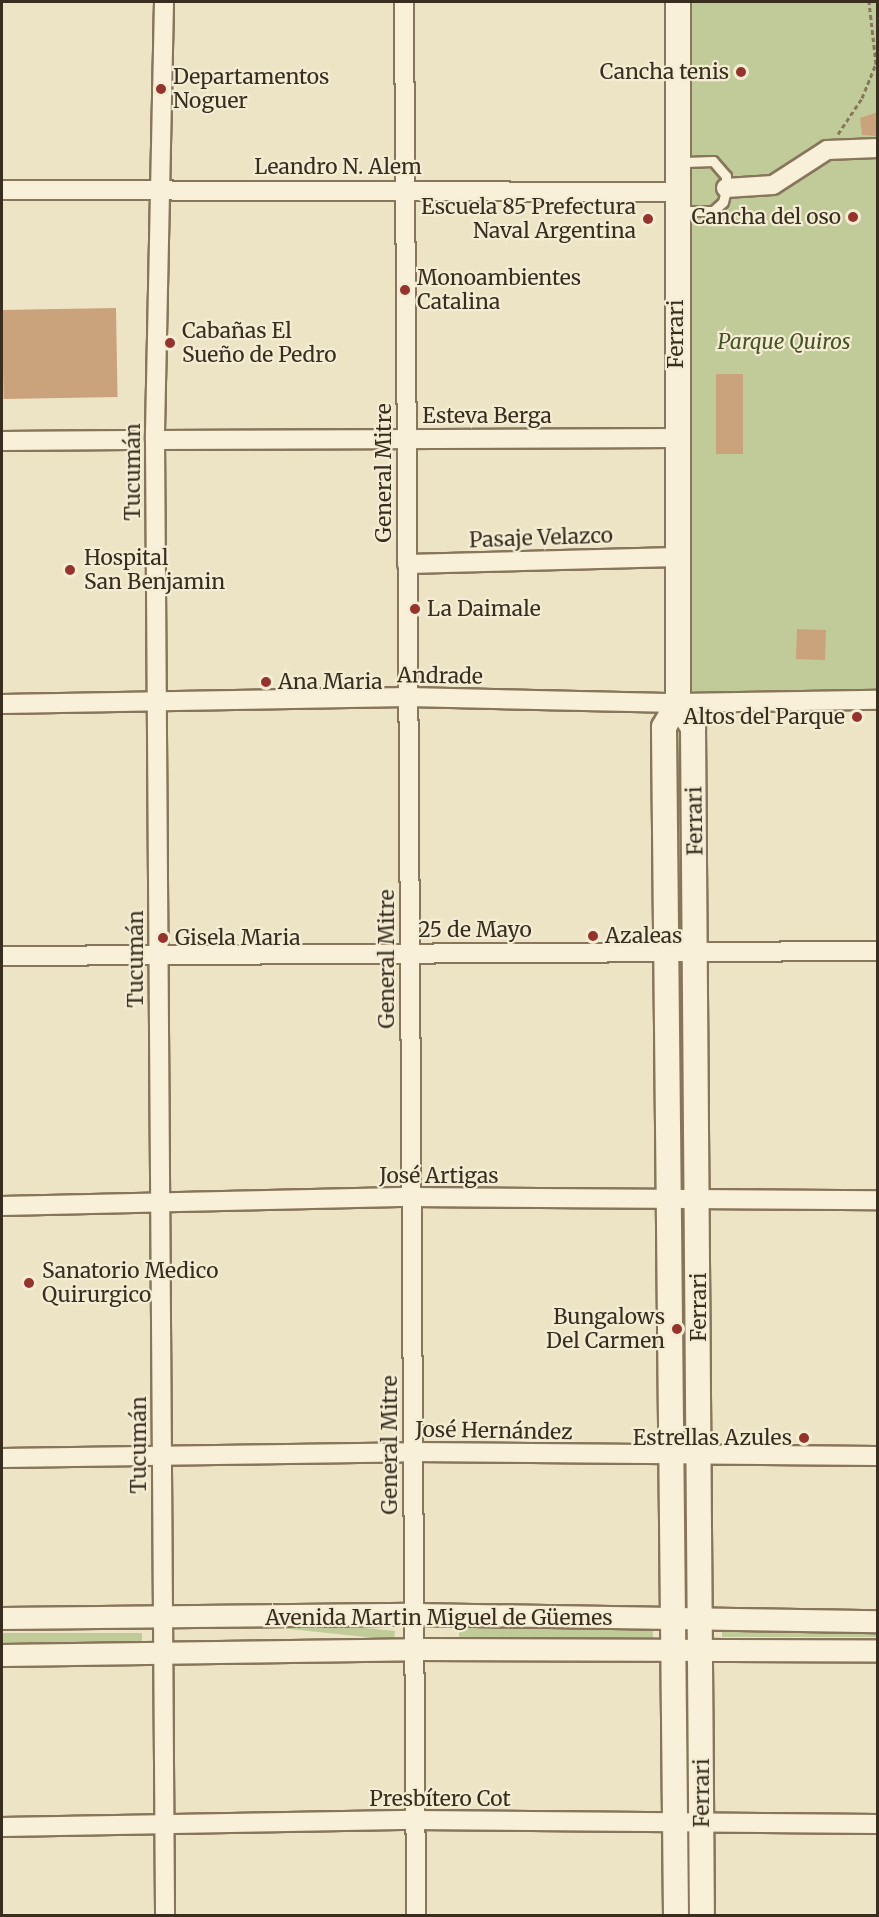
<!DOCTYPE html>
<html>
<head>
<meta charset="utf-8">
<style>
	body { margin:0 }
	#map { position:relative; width:879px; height:1917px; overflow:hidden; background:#ede4c5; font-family:Merriweather,serif }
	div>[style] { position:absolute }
	.green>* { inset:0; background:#c1cb99; transform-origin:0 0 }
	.building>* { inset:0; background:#caa27c; transform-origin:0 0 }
	.path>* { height:3px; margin-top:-1.5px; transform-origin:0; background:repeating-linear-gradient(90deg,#87765b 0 4.5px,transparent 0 7.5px) }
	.roads { filter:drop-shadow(2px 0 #87765b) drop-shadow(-2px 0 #87765b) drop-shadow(0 2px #87765b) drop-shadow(0 -2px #87765b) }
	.service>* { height:9px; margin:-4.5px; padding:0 4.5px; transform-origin:4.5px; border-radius:4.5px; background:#f8f0d8 }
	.minor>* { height:18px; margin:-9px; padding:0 9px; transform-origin:9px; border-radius:9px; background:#f8f0d8 }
	.tertiary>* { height:21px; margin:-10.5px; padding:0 10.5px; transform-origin:10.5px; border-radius:10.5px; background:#f8f0d8 }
	.secondary>* { height:24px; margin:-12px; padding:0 12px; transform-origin:12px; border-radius:12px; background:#f8f0d8 }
	.dots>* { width:16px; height:16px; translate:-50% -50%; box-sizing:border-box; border:3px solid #f4edd4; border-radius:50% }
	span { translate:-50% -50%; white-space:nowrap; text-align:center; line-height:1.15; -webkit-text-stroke:4.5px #f4edd4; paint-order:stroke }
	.poi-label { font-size:21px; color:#382d1f }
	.right { translate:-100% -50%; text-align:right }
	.left { translate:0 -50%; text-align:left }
	.street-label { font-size:21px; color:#382d1f }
	.park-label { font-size:21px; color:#455326; font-style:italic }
	.frame { position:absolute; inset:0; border:3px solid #382d1f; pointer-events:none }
</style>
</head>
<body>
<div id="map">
	<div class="green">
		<i style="left:691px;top:2px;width:186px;height:689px"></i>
		<i style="left:686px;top:715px;width:217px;height:13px;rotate:89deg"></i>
		<i style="left:677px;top:961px;width:13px;height:217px"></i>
		<i style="left:677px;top:1212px;width:13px;height:217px"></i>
		<i style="left:678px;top:1472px;width:13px;height:136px"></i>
		<i style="left:459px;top:1628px;width:194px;height:10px"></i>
		<i style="left:722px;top:1628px;width:155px;height:9px"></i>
		<i style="left:395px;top:1631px;width:9px;height:208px;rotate:96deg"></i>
		<i style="left:142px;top:1633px;width:10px;height:140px;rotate:90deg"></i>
	</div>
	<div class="building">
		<i style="clip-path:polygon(878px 112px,878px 136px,862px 135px,860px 118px)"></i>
		<i style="left:116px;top:308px;width:89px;height:114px;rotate:89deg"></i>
		<i style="left:716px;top:374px;width:27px;height:80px"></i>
		<i style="left:797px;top:629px;width:29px;height:30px;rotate:2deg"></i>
	</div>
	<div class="path">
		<i style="left:838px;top:134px;width:43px;rotate:-56.3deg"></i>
		<i style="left:862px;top:98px;width:37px;rotate:-68deg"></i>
		<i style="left:876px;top:64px;width:62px;rotate:-96.4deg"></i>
	</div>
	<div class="roads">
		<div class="service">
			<i style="left:677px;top:211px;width:36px"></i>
			<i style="left:713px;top:211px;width:13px;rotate:-42deg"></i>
			<i style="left:723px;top:202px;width:12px;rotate:-76deg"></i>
			<i style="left:726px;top:190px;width:14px;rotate:-90deg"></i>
			<i style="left:726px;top:176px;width:20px;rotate:-131deg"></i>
			<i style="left:713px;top:161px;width:35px;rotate:178deg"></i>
		</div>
		<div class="minor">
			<i style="left:164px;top:2px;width:438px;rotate:91.2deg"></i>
			<i style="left:155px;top:440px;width:1476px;rotate:89.61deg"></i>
			<i style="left:404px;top:2px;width:1914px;rotate:89.64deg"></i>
			<i style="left:726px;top:188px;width:47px;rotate:-3.7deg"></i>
			<i style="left:773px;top:185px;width:64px;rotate:-32.9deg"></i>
			<i style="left:827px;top:150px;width:51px;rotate:-2.2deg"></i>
			<i style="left:2px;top:190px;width:673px;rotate:0.17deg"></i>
			<i style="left:155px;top:440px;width:521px;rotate:-0.22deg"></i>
			<i style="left:2px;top:441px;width:127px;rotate:-0.5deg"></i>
			<i style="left:407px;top:564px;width:270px;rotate:-1.5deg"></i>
			<i style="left:2px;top:704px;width:406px;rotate:-1deg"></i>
			<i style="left:408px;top:697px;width:270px;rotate:1.3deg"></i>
			<i style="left:678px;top:703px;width:200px;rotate:-0.9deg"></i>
			<i style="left:2px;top:956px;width:876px;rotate:-0.33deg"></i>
			<i style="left:2px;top:1206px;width:409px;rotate:-1.3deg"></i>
			<i style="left:411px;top:1197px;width:467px;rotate:0.4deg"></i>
			<i style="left:2px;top:1458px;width:411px;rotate:-0.8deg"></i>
			<i style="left:413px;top:1452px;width:465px;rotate:0.5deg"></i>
			<i style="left:2px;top:1827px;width:413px;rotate:-1deg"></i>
			<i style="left:415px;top:1820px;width:463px;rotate:0.5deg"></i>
		</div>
		<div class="tertiary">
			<i style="left:2px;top:1618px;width:412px;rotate:-0.6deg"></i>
			<i style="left:414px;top:1614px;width:464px;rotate:0.9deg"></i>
			<i style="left:2px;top:1655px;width:414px;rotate:-0.8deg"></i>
			<i style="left:416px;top:1649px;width:462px;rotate:0.2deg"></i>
		</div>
		<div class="secondary">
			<i style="left:678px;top:2px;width:701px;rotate:90deg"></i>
			<i style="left:678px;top:703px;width:29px;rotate:59deg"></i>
			<i style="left:693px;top:728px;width:1188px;rotate:89.57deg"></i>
			<i style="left:676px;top:1916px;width:1189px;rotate:-90.58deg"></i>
			<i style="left:664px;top:727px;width:28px;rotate:-60deg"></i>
		</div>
	</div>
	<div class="dots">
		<i style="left:741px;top:72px;background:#94342d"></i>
		<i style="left:161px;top:89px;background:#94342d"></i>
		<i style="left:853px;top:217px;background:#94342d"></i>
		<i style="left:648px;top:219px;background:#94342d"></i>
		<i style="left:405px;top:290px;background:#94342d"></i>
		<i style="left:170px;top:343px;background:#94342d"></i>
		<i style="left:70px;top:570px;background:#94342d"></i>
		<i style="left:415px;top:609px;background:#94342d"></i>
		<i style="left:266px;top:682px;background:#94342d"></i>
		<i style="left:857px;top:717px;background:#94342d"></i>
		<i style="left:593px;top:936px;background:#94342d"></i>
		<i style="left:163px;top:938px;background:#94342d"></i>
		<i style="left:29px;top:1283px;background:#94342d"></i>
		<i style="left:677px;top:1329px;background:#94342d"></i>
		<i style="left:804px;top:1438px;background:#94342d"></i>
	</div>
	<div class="poi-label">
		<span class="right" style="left:729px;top:72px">Cancha tenis</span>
		<span class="left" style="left:173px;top:89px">Departamentos<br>Noguer</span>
		<span class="right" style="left:636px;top:219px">Escuela 85 Prefectura<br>Naval Argentina</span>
		<span class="right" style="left:841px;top:217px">Cancha del oso</span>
		<span class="left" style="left:417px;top:290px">Monoambientes<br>Catalina</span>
		<span class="left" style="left:182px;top:343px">Cabañas El<br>Sueño de Pedro</span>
		<span class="left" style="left:84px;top:570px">Hospital<br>San Benjamin</span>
		<span class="left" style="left:427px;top:609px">La Daimale</span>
		<span class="left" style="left:278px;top:682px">Ana Maria</span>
		<span class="right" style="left:845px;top:717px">Altos del Parque</span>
		<span class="left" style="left:605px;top:936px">Azaleas</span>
		<span class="left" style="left:175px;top:938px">Gisela Maria</span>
		<span class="left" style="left:42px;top:1283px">Sanatorio Medico<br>Quirurgico</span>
		<span class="right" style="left:665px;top:1329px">Bungalows<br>Del Carmen</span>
		<span class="right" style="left:792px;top:1438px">Estrellas Azules</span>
	</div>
	<div class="street-label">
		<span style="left:338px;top:167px">Leandro N. Alem</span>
		<span style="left:676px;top:334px;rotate:-90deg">Ferrari</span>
		<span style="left:487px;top:416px">Esteva Berga</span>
		<span style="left:133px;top:472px;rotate:-90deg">Tucumán</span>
		<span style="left:384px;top:473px;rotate:-90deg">General Mitre</span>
		<span style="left:541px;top:538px;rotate:-2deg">Pasaje Velazco</span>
		<span style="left:440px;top:676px;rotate:1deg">Andrade</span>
		<span style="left:695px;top:821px;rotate:-91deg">Ferrari</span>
		<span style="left:475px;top:930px">25 de Mayo</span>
		<span style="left:136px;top:959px;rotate:-90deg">Tucumán</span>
		<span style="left:387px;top:959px;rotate:-90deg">General Mitre</span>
		<span style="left:439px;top:1176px">José Artigas</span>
		<span style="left:699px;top:1307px;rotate:-90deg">Ferrari</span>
		<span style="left:494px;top:1431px;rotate:1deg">José Hernández</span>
		<span style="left:139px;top:1445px;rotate:-90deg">Tucumán</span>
		<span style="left:390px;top:1445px;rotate:-90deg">General Mitre</span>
		<span style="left:439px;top:1618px">Avenida Martin Miguel de Güemes</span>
		<span style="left:702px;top:1793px;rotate:-90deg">Ferrari</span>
		<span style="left:440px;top:1799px">Presbítero Cot</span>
	</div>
	<div class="park-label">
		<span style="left:784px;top:342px">Parque Quiros</span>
	</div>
	<div class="frame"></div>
</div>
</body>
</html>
